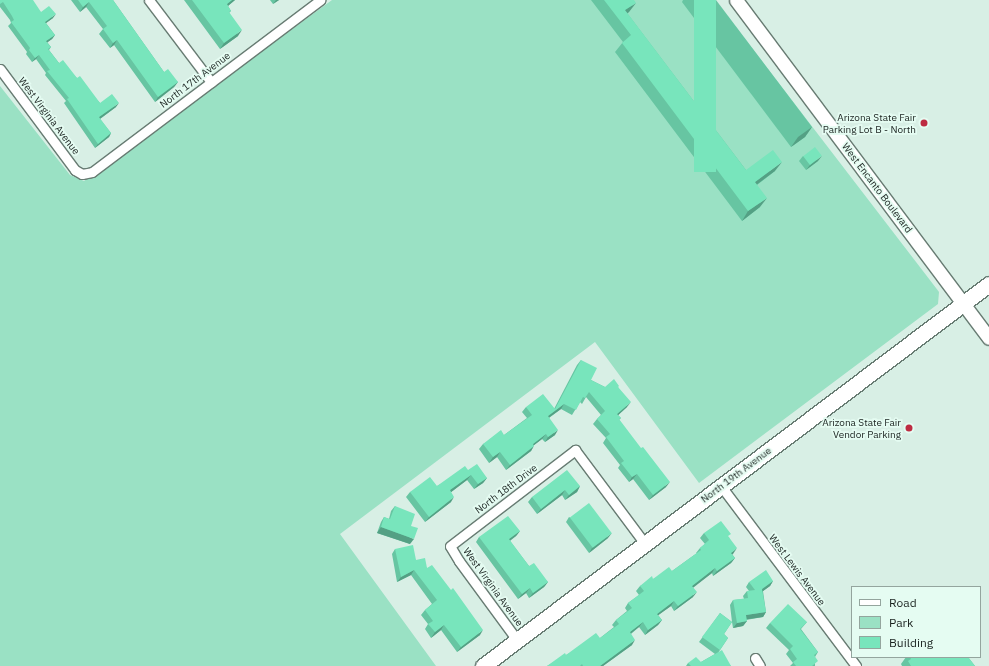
<!DOCTYPE html>
<html>
<head>
<meta charset="utf-8">
<style>
	body { margin:0 }
	#map { position:relative; width:989px; height:666px; overflow:hidden; background:#d8efe5; font-family:"IBM Plex Sans",sans-serif }
	div>[style] { position:absolute }
	.green>* { inset:0; background:#9ae1c4 }
	.roads { filter:drop-shadow(1px 0 #687c73) drop-shadow(-1px 0 #687c73) drop-shadow(0 1px #687c73) drop-shadow(0 -1px #687c73) }
	.street>* { height:9px; margin:-4.5px; padding:0 4.5px; transform-origin:4.5px; border-radius:4.5px; background:#fff }
	.secondary>* { height:13px; margin:-6.5px; padding:0 6.5px; transform-origin:6.5px; border-radius:6.5px; background:#fff }
	.primary>* { height:15px; margin:-7.5px; padding:0 7.5px; transform-origin:7.5px; border-radius:7.5px; background:#fff }
	.wall>* { inset:0; background:#67c5a2 }
	.shaded-wall>* { inset:0; background:#54a084 }
	.building>* { inset:0; background:#78e5bc; transform-origin:0 0 }
	.dots>* { width:11px; height:11px; translate:-50% -50%; box-sizing:border-box; border:2px solid #e5fcf2; border-radius:50% }
	span { translate:-50% -50%; white-space:nowrap; text-align:center; line-height:1.15; -webkit-text-stroke:3.5px #e5fcf2; paint-order:stroke }
	.street-label { font-size:10px; color:#1b2320 }
	.poi-label { font-size:10px; color:#1b2320 }
	.right { translate:-100% -50%; text-align:right }
	.legend { position:absolute; left:851px; top:586px; width:130px; height:72px; box-sizing:border-box; background:#e5fcf2; border:1px solid #94a59e; margin:0; padding:5px 7px; list-style:none; font-size:12px; color:#1b2320 }
	.legend li { display:flex; align-items:center; gap:8px; height:20px }
	.legend b { width:20px; border:1px solid #94a59e }
</style>
</head>
<body>
<div id="map">
	<div class="green">
		<i style="clip-path:polygon(332px 0,715px 0,936px 288px,939px 292px,938px 304px,699px 483px,595px 342px,340px 534px,436px 666px,0 666px,0 86px,70px 175px,84px 181px)"></i>
	</div>
	<div class="roads">
		<div class="street">
			<i style="left:149px;top:0;width:103px;rotate:52.9deg"></i>
			<i style="left:0;top:69px;width:126px;rotate:53.4deg"></i>
			<i style="left:75px;top:170px;width:8px;rotate:30deg"></i>
			<i style="left:82px;top:174px;width:10px;rotate:-11deg"></i>
			<i style="left:92px;top:172px;width:286px;rotate:-37deg"></i>
			<i style="left:721px;top:486px;width:225px;rotate:53.1deg"></i>
			<i style="left:517px;top:640px;width:98px;rotate:-126.3deg"></i>
			<i style="left:459px;top:561px;width:17px;rotate:-121deg"></i>
			<i style="left:450px;top:546px;width:158px;rotate:-37.5deg"></i>
			<i style="left:575px;top:450px;width:117px;rotate:53.3deg"></i>
			<i style="left:755px;top:658px;width:9px;rotate:58deg"></i>
		</div>
		<div class="secondary">
			<i style="left:736px;top:0;width:422px;rotate:53.2deg"></i>
		</div>
		<div class="primary">
			<i style="left:483px;top:666px;width:634px;rotate:-37.05deg"></i>
		</div>
	</div>
	<div class="wall">
		<i style="clip-path:polygon(0 0,41px 12px,53px 18px,46px 23px,55px 35px,52px 39px,47px 42px,51px 47px,49px 50px,59px 63px,77px 78px,100px 103px,116px 107px,100px 119px,111px 133px,109px 137px,95px 148px,64px 103px,66px 101px,45px 75px,46px 73px,36px 59px,32px 62px,26px 54px,27px 52px,8px 26px,11px 23px,10px 20px,0 7px)"></i>
		<i style="clip-path:polygon(71px 0,113px 0,164px 72px,178px 82px,174px 87px,155px 102px,114px 45px,110px 48px,99px 34px,103px 29px,86px 7px,80px 12px)"></i>
		<i style="clip-path:polygon(184px 0,235px 0,228px 6px,231px 11px,229px 13px,238px 36px,220px 49px)"></i>
		<i style="clip-path:polygon(270px 0,279px 0,273px 4px)"></i>
		<i style="clip-path:polygon(591px 0,634px 0,629px 12px,627px 13px,746px 170px,775px 171px,757px 185px,760px 207px,742px 221px,615px 52px,623px 42px)"></i>
		<i style="clip-path:polygon(683px 0,716px 0,812px 127px,805px 137px,791px 147px,682px 2px)"></i>
		<i style="clip-path:polygon(803px 156px,818px 161px,806px 170px,799px 161px)"></i>
		<i style="clip-path:polygon(581px 360px,591px 380px,605px 387px,618px 387px,627px 407px,618px 415px,621px 418px,619px 420px,666px 487px,649px 500px,633px 479px,629px 482px,618px 468px,620px 465px,603px 443px,606px 438px,593px 424px,597px 419px,601px 415px,586px 397px,582px 404px,580px 402px,572px 415px,561px 409px,549px 418px,555px 435px,545px 442px,542px 439px,534px 445px,531px 451px,506px 470px,497px 457px,489px 463px,479px 449px,483px 444px,504px 435px,527px 418px,522px 412px,526px 407px,554px 409px,577px 365px)"></i>
		<i style="clip-path:polygon(468px 470px,487px 478px,483px 483px,474px 489px,467px 480px,451px 492px,451px 502px,425px 522px,406px 497px,410px 492px,437px 486px)"></i>
		<i style="clip-path:polygon(580px 486px,577px 492px,565px 500px,562px 495px,537px 514px,528px 502px,532px 497px)"></i>
		<i style="clip-path:polygon(395px 506px,411px 526px,410px 544px,377px 533px,381px 522px,384px 517px,389px 519px,391px 511px)"></i>
		<i style="clip-path:polygon(569px 517px,608px 538px,589px 553px,566px 522px)"></i>
		<i style="clip-path:polygon(520px 531px,516px 536px,510px 541px,529px 566px,548px 582px,544px 587px,529px 598px,526px 593px,518px 599px,476px 542px,479px 537px)"></i>
		<i style="clip-path:polygon(704px 533px,729px 537px,733px 554px,732px 554px,735px 558px,731px 563px,713px 576px,712px 573px,693px 587px,693px 597px,674px 611px,671px 606px,658px 615px,662px 620px,658px 625px,645px 635px,639px 627px,631px 634px,632px 645px,603px 666px,547px 666px,566px 655px,600px 638px,614px 627px,612px 625px,616px 620px,627px 611px,625px 608px,628px 603px,639px 595px,636px 591px,640px 586px,653px 579px,672px 571px,697px 553px,696px 553px,700px 548px,705px 544px,700px 538px)"></i>
		<i style="clip-path:polygon(395px 549px,416px 560px,427px 568px,480px 635px,457px 652px,441px 630px,431px 638px,425px 629px,428px 624px,421px 615px,425px 610px,432px 604px,411px 575px,397px 582px,392px 554px)"></i>
		<i style="clip-path:polygon(773px 581px,770px 586px,763px 591px,766px 612px,763px 617px,746px 620px,747px 621px,743px 626px,733px 628px,732px 622px,724px 634px,728px 638px,718px 653px,731px 666px,686px 666px,688px 663px,701px 662px,715px 654px,699px 642px,720px 613px,732px 622px,730px 605px,733px 600px,744px 599px,743px 596px,747px 591px,749px 591px,746px 587px,749px 582px)"></i>
		<i style="clip-path:polygon(807px 622px,801px 629px,818px 652px,815px 657px,815px 666px,790px 666px,793px 663px,786px 654px,789px 650px,766px 628px,770px 623px)"></i>
		<i style="clip-path:polygon(906px 657px,968px 657px,975px 666px,902px 666px,901px 664px)"></i>
	</div>
	<div class="shaded-wall">
		<i style="clip-path:polygon(232px 0,235px 0,223px 10px,227px 4px)"></i>
		<i style="clip-path:polygon(276px 0,279px 0,273px 4px)"></i>
		<i style="clip-path:polygon(89px 2px,86px 7px,80px 12px,83px 7px)"></i>
		<i style="clip-path:polygon(636px 3px,629px 12px,619px 20px,625px 10px)"></i>
		<i style="clip-path:polygon(56px 14px,53px 18px,42px 26px,45px 22px)"></i>
		<i style="clip-path:polygon(242px 30px,238px 36px,220px 49px,224px 43px)"></i>
		<i style="clip-path:polygon(55px 35px,52px 39px,44px 45px,46px 41px)"></i>
		<i style="clip-path:polygon(117px 40px,114px 45px,110px 48px,113px 43px)"></i>
		<i style="clip-path:polygon(39px 55px,36px 59px,32px 62px,35px 58px)"></i>
		<i style="clip-path:polygon(178px 82px,174px 87px,155px 102px,158px 97px)"></i>
		<i style="clip-path:polygon(119px 103px,116px 107px,97px 121px,99px 117px)"></i>
		<i style="clip-path:polygon(812px 127px,805px 137px,791px 147px,798px 137px)"></i>
		<i style="clip-path:polygon(111px 133px,109px 137px,95px 148px,98px 144px)"></i>
		<i style="clip-path:polygon(822px 156px,818px 161px,806px 170px,810px 165px)"></i>
		<i style="clip-path:polygon(782px 162px,775px 171px,748px 191px,755px 182px)"></i>
		<i style="clip-path:polygon(767px 198px,760px 207px,742px 221px,748px 211px)"></i>
		<i style="clip-path:polygon(631px 402px,627px 407px,614px 419px,617px 414px)"></i>
		<i style="clip-path:polygon(564px 404px,561px 409px,544px 421px,548px 416px)"></i>
		<i style="clip-path:polygon(558px 430px,555px 435px,545px 442px,548px 437px)"></i>
		<i style="clip-path:polygon(546px 434px,542px 439px,529px 449px,533px 444px)"></i>
		<i style="clip-path:polygon(534px 446px,531px 451px,506px 470px,510px 465px)"></i>
		<i style="clip-path:polygon(500px 452px,497px 457px,489px 463px,493px 457px)"></i>
		<i style="clip-path:polygon(637px 474px,633px 479px,629px 482px,632px 477px)"></i>
		<i style="clip-path:polygon(471px 475px,467px 480px,446px 496px,450px 490px)"></i>
		<i style="clip-path:polygon(487px 478px,483px 483px,474px 489px,478px 484px)"></i>
		<i style="clip-path:polygon(670px 482px,666px 487px,649px 500px,653px 495px)"></i>
		<i style="clip-path:polygon(580px 486px,577px 492px,565px 500px,569px 495px)"></i>
		<i style="clip-path:polygon(565px 490px,562px 495px,537px 514px,541px 509px)"></i>
		<i style="clip-path:polygon(454px 497px,451px 502px,425px 522px,429px 517px)"></i>
		<i style="clip-path:polygon(381px 527px,414px 539px,410px 544px,377px 533px)"></i>
		<i style="clip-path:polygon(520px 531px,516px 536px,505px 544px,509px 539px)"></i>
		<i style="clip-path:polygon(612px 533px,608px 538px,589px 553px,592px 548px)"></i>
		<i style="clip-path:polygon(737px 548px,733px 554px,727px 558px,731px 553px)"></i>
		<i style="clip-path:polygon(735px 558px,731px 563px,713px 576px,717px 571px)"></i>
		<i style="clip-path:polygon(715px 568px,712px 573px,689px 591px,692px 586px)"></i>
		<i style="clip-path:polygon(414px 570px,411px 575px,397px 582px,401px 577px)"></i>
		<i style="clip-path:polygon(773px 581px,770px 586px,759px 594px,762px 589px)"></i>
		<i style="clip-path:polygon(548px 582px,544px 587px,529px 598px,533px 593px)"></i>
		<i style="clip-path:polygon(530px 588px,526px 593px,518px 599px,522px 594px)"></i>
		<i style="clip-path:polygon(697px 592px,693px 597px,674px 611px,678px 606px)"></i>
		<i style="clip-path:polygon(674px 601px,671px 606px,653px 619px,657px 614px)"></i>
		<i style="clip-path:polygon(766px 612px,763px 617px,742px 620px,746px 615px)"></i>
		<i style="clip-path:polygon(662px 620px,658px 625px,645px 635px,648px 630px)"></i>
		<i style="clip-path:polygon(747px 621px,743px 626px,733px 628px,737px 623px)"></i>
		<i style="clip-path:polygon(643px 622px,639px 627px,626px 637px,630px 632px)"></i>
		<i style="clip-path:polygon(444px 625px,441px 630px,431px 638px,435px 632px)"></i>
		<i style="clip-path:polygon(483px 630px,480px 635px,457px 652px,461px 647px)"></i>
		<i style="clip-path:polygon(635px 640px,632px 645px,603px 666px,600px 666px)"></i>
	</div>
	<div class="building">
		<i style="clip-path:polygon(0 0,33px 0,41px 12px,49px 6px,56px 14px,45px 22px,55px 35px,46px 41px,51px 47px,48px 49px,59px 63px,63px 60px,77px 78px,80px 76px,100px 103px,112px 94px,119px 103px,99px 117px,111px 133px,98px 144px,67px 99px,69px 98px,47px 71px,50px 70px,39px 55px,35px 58px,29px 50px,30px 48px,11px 22px,14px 20px,12px 16px,3px 2px,0 4px)"></i>
		<i style="clip-path:polygon(78px 0,113px 0,164px 72px,168px 69px,178px 82px,158px 97px,117px 40px,113px 43px,103px 29px,107px 26px,89px 2px,83px 7px)"></i>
		<i style="clip-path:polygon(192px 0,232px 0,227px 4px,231px 11px,229px 12px,242px 30px,224px 43px)"></i>
		<i style="clip-path:polygon(604px 0,634px 0,636px 3px,625px 10px,746px 170px,773px 150px,782px 162px,755px 182px,767px 198px,748px 211px,622px 43px,631px 35px)"></i>
		<i style="left:694px;top:0;width:22px;height:172px"></i>
		<i style="left:815px;top:147px;width:11px;height:15px;rotate:52deg"></i>
		<i style="clip-path:polygon(581px 360px,597px 368px,591px 380px,605px 387px,614px 379px,619px 386px,618px 387px,631px 402px,617px 414px,621px 418px,619px 419px,641px 448px,643px 447px,670px 482px,653px 495px,637px 474px,632px 477px,621px 463px,624px 461px,606px 437px,610px 434px,597px 419px,605px 411px,589px 392px,585px 398px,583px 397px,576px 410px,564px 404px,548px 416px,558px 430px,548px 437px,546px 434px,533px 444px,534px 446px,510px 465px,500px 452px,493px 457px,483px 444px,501px 430px,504px 435px,532px 415px,526px 407px,543px 394px,555px 409px)"></i>
		<i style="clip-path:polygon(477px 464px,487px 478px,478px 484px,471px 475px,450px 490px,454px 497px,429px 517px,410px 492px,430px 477px,437px 486px,465px 466px,468px 470px)"></i>
		<i style="clip-path:polygon(567px 470px,580px 486px,569px 495px,565px 490px,541px 509px,532px 497px)"></i>
		<i style="left:589px;top:503px;width:38px;height:24px;rotate:53deg"></i>
		<i style="clip-path:polygon(395px 506px,415px 514px,411px 526px,418px 528px,414px 539px,381px 527px,384px 517px,390px 519px)"></i>
		<i style="clip-path:polygon(508px 516px,520px 531px,509px 539px,529px 566px,534px 563px,548px 582px,533px 593px,530px 588px,522px 594px,479px 537px)"></i>
		<i style="clip-path:polygon(721px 521px,731px 534px,728px 536px,737px 548px,731px 553px,735px 558px,717px 571px,715px 568px,692px 586px,697px 592px,678px 606px,674px 601px,657px 614px,662px 620px,648px 630px,643px 622px,630px 632px,635px 640px,600px 666px,583px 666px,582px 664px,580px 666px,547px 666px,565px 653px,566px 655px,596px 633px,600px 638px,619px 624px,616px 620px,632px 608px,628px 603px,644px 591px,640px 586px,652px 576px,653px 579px,669px 567px,672px 571px,701px 550px,700px 548px,709px 540px,704px 533px)"></i>
		<i style="clip-path:polygon(413px 545px,416px 560px,425px 558px,427px 568px,432px 565px,451px 590px,453px 588px,483px 630px,461px 647px,444px 625px,435px 632px,428px 624px,433px 621px,425px 610px,437px 600px,414px 570px,401px 577px,395px 549px)"></i>
		<i style="clip-path:polygon(766px 570px,773px 581px,762px 589px,766px 612px,746px 615px,747px 621px,737px 623px,733px 600px,748px 598px,747px 591px,755px 590px,749px 582px)"></i>
		<i style="clip-path:polygon(788px 604px,807px 622px,800px 629px,818px 652px,814px 655px,818px 661px,812px 666px,796px 666px,793px 662px,797px 659px,790px 649px,793px 646px,770px 623px)"></i>
		<i style="clip-path:polygon(720px 613px,732px 622px,724px 634px,728px 638px,720px 650px,702px 637px)"></i>
		<i style="clip-path:polygon(722px 650px,731px 666px,691px 666px,688px 663px,696px 657px,701px 662px)"></i>
		<i style="clip-path:polygon(910px 657px,968px 657px,975px 666px,911px 666px,908px 661px,911px 659px)"></i>
	</div>
	<div class="dots">
		<i style="left:924px;top:123px;background:#bd2c42"></i>
		<i style="left:909px;top:428px;background:#bd2c42"></i>
	</div>
	<div class="street-label">
		<span style="left:195px;top:80px;rotate:-37deg">North 17th Avenue</span>
		<span style="left:49px;top:116px;rotate:53deg">West Virginia Avenue</span>
		<span style="left:877px;top:188px;rotate:53deg">West Encanto Boulevard</span>
		<span style="left:736px;top:475px;rotate:-37deg">North 19th Avenue</span>
		<span style="left:506px;top:489px;rotate:-37deg">North 18th Drive</span>
		<span style="left:797px;top:570px;rotate:53deg">West Lewis Avenue</span>
		<span style="left:493px;top:587px;rotate:54deg">West Virginia Avenue</span>
	</div>
	<div class="poi-label">
		<span class="right" style="left:916px;top:123px">Arizona State Fair<br>Parking Lot B - North</span>
		<span class="right" style="left:901px;top:428px">Arizona State Fair<br>Vendor Parking</span>
	</div>
	<ul class="legend">
	<li><b style="height:5px;background:#fff"></b>Road</li>
	<li><b style="height:11px;background:#9ae1c4"></b>Park</li>
	<li><b style="height:11px;background:#78e5bc"></b>Building</li>
	</ul>
</div>
</body>
</html>
